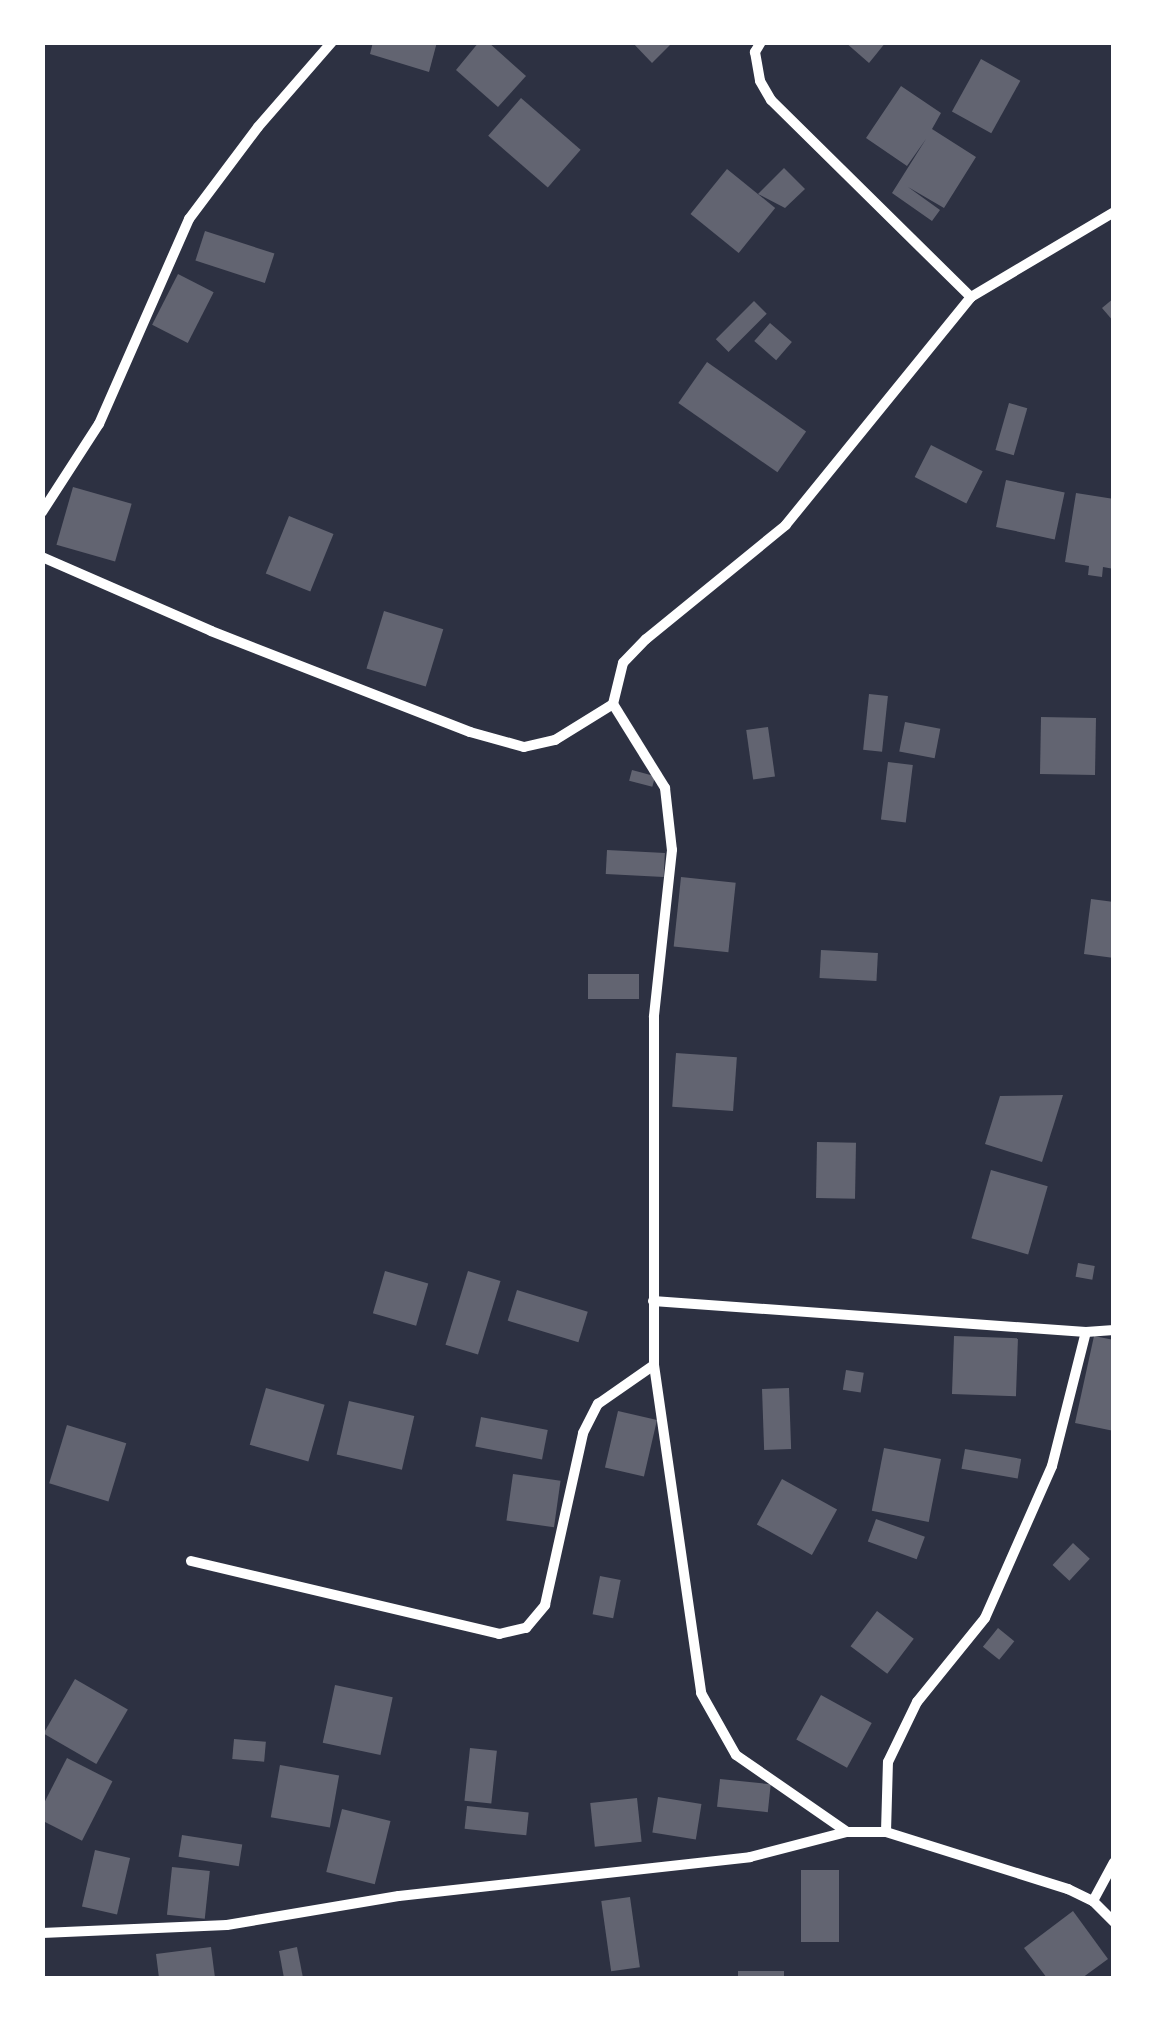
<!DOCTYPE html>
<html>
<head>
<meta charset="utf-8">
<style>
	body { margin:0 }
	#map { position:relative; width:1156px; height:2021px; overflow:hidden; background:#2d3142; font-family:Inter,sans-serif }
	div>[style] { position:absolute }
	.building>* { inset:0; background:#626471; transform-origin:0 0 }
	.minor>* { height:10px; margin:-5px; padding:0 5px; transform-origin:5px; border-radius:5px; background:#fff }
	span { translate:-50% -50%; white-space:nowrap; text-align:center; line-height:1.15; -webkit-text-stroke:9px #fff; paint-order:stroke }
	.frame { position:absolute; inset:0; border:45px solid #fff; pointer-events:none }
</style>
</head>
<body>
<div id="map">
	<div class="building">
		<i style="clip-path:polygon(373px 42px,437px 42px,429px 72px,370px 54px)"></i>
		<i style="clip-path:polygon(479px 42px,488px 42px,526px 76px,498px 107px,456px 70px)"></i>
		<i style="clip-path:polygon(632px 42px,673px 42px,652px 63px)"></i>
		<i style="clip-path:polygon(845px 42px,886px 42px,869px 63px)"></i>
		<i style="left:981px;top:59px;width:45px;height:60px;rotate:29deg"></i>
		<i style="clip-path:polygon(901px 86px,941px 113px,932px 129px,976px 157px,944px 208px,908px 187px,940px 210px,932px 221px,892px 193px,926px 139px,907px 166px,866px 138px)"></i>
		<i style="left:521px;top:98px;width:79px;height:50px;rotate:41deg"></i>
		<i style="clip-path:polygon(784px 168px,805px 189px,785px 208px,758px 194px)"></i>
		<i style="left:727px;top:169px;width:62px;height:58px;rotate:39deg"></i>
		<i style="left:205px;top:231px;width:73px;height:31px;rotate:18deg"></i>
		<i style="left:178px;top:274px;width:40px;height:57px;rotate:27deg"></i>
		<i style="clip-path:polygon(1114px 298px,1114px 322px,1102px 308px)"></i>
		<i style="left:754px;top:301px;width:18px;height:54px;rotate:45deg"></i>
		<i style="left:770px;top:323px;width:29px;height:24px;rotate:41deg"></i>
		<i style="left:707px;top:362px;width:121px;height:50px;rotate:35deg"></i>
		<i style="left:1009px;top:403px;width:19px;height:49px;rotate:16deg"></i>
		<i style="left:931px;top:445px;width:58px;height:36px;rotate:27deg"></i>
		<i style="left:1006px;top:480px;width:60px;height:48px;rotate:12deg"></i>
		<i style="left:73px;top:487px;width:61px;height:60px;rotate:16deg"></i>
		<i style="clip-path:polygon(1076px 493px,1114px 499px,1114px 569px,1103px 567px,1102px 577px,1088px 575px,1089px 566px,1065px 562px)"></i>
		<i style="left:289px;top:516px;width:48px;height:62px;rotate:22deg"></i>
		<i style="left:384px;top:611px;width:62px;height:60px;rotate:17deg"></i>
		<i style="left:869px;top:694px;width:19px;height:56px;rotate:6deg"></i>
		<i style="left:1041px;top:717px;width:55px;height:57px;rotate:1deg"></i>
		<i style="left:905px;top:722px;width:36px;height:30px;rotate:11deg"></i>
		<i style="left:768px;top:727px;width:50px;height:22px;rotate:82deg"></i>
		<i style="left:888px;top:762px;width:25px;height:58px;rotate:7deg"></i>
		<i style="left:632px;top:770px;width:24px;height:11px;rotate:15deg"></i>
		<i style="left:607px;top:850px;width:58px;height:24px;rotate:3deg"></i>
		<i style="left:681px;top:877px;width:55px;height:70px;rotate:6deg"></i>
		<i style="clip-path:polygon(1091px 899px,1114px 902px,1114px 958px,1084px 954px)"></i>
		<i style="left:821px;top:950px;width:57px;height:28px;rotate:3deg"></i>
		<i style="left:588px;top:974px;width:51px;height:25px"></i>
		<i style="left:676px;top:1053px;width:61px;height:54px;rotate:4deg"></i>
		<i style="clip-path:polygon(1063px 1095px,1042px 1162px,985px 1144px,1000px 1096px)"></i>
		<i style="left:817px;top:1142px;width:39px;height:56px;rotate:1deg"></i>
		<i style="left:991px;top:1170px;width:59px;height:71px;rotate:16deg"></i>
		<i style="left:1078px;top:1263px;width:17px;height:14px;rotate:10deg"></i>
		<i style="left:385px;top:1271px;width:45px;height:44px;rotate:16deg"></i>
		<i style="left:468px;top:1271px;width:34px;height:77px;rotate:17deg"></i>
		<i style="left:517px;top:1290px;width:74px;height:32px;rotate:17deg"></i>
		<i style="left:954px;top:1336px;width:64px;height:58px;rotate:2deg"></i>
		<i style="clip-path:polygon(1094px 1336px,1114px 1340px,1114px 1431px,1075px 1423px)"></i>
		<i style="left:846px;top:1370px;width:18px;height:20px;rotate:9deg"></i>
		<i style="left:266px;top:1388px;width:61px;height:59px;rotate:16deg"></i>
		<i style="left:789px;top:1388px;width:61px;height:27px;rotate:88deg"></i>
		<i style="left:349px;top:1401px;width:67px;height:55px;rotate:13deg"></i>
		<i style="left:618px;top:1411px;width:40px;height:58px;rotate:13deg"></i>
		<i style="left:481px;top:1417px;width:68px;height:30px;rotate:11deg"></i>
		<i style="left:67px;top:1425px;width:62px;height:61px;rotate:17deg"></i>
		<i style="left:884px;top:1448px;width:58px;height:64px;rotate:11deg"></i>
		<i style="left:965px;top:1449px;width:57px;height:20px;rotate:10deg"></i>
		<i style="left:513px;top:1474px;width:48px;height:47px;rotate:8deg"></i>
		<i style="left:782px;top:1479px;width:63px;height:52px;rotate:29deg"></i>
		<i style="left:876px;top:1519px;width:52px;height:24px;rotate:20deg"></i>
		<i style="left:1073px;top:1543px;width:23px;height:30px;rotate:43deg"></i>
		<i style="left:600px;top:1576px;width:21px;height:39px;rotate:11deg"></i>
		<i style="left:877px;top:1611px;width:46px;height:44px;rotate:37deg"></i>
		<i style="left:998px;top:1628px;width:21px;height:24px;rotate:39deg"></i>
		<i style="left:75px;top:1679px;width:61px;height:63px;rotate:30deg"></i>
		<i style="left:335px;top:1685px;width:59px;height:59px;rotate:12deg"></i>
		<i style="left:821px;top:1695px;width:58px;height:51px;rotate:29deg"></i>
		<i style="left:234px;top:1739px;width:32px;height:20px;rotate:5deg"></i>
		<i style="left:470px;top:1748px;width:27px;height:53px;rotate:6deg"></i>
		<i style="left:67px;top:1758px;width:51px;height:67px;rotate:27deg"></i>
		<i style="left:280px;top:1765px;width:60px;height:53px;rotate:10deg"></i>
		<i style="left:720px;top:1779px;width:51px;height:28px;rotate:6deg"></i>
		<i style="left:658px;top:1797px;width:44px;height:36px;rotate:9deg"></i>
		<i style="left:637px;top:1798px;width:44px;height:47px;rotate:84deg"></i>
		<i style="left:467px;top:1806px;width:62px;height:23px;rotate:6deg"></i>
		<i style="left:342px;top:1809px;width:50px;height:65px;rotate:14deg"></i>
		<i style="left:182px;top:1835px;width:61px;height:22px;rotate:9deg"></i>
		<i style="left:95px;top:1850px;width:36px;height:58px;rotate:13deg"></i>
		<i style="left:172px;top:1867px;width:38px;height:48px;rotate:6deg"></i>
		<i style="left:801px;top:1870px;width:38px;height:72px"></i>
		<i style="left:630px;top:1897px;width:71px;height:29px;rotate:82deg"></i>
		<i style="clip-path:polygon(1073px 1911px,1108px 1959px,1082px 1978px,1047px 1978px,1024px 1948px)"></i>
		<i style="clip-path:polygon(211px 1947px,215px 1978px,159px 1978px,156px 1954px)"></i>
		<i style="clip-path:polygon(297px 1947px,303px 1978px,284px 1978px,279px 1951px)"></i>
		<i style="left:738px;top:1971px;width:46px;height:7px"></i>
	</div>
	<div class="minor">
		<i style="left:761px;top:42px;width:12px;rotate:121deg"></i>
		<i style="left:755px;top:52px;width:29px;rotate:80deg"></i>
		<i style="left:760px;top:81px;width:22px;rotate:60deg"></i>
		<i style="left:771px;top:100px;width:281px;rotate:44.6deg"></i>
		<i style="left:971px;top:297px;width:294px;rotate:129.1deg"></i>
		<i style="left:786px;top:525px;width:181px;rotate:140.8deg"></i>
		<i style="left:646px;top:639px;width:33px;rotate:134deg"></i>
		<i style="left:623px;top:663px;width:42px;rotate:103.7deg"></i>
		<i style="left:613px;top:704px;width:99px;rotate:58.2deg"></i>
		<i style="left:665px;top:788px;width:62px;rotate:83.6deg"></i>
		<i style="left:672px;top:850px;width:168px;rotate:96.2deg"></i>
		<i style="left:654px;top:1017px;width:348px;rotate:90deg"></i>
		<i style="left:654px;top:1365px;width:331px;rotate:81.8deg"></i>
		<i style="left:701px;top:1693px;width:71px;rotate:60.6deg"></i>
		<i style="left:736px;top:1755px;width:135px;rotate:34.7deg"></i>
		<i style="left:847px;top:1832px;width:39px"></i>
		<i style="left:886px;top:1832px;width:191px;rotate:17.4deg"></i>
		<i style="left:1068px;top:1889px;width:28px;rotate:26deg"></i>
		<i style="left:1093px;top:1901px;width:30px;rotate:45deg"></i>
		<i style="left:971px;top:297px;width:166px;rotate:-30.7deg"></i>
		<i style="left:42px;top:512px;width:105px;rotate:-57.1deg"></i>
		<i style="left:99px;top:424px;width:224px;rotate:-66.3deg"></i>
		<i style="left:189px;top:219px;width:115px;rotate:-53.1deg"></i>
		<i style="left:258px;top:127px;width:113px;rotate:-49deg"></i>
		<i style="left:42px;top:557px;width:184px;rotate:23.6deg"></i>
		<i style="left:211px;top:631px;width:278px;rotate:21.3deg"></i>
		<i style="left:470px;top:732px;width:56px;rotate:15.5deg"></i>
		<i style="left:524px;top:747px;width:32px;rotate:-13deg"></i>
		<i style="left:555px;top:740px;width:68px;rotate:-31.8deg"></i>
		<i style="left:653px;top:1301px;width:434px;rotate:4.1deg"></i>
		<i style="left:1086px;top:1332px;width:28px;rotate:-4deg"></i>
		<i style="left:191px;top:1561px;width:317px;rotate:13.3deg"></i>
		<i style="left:499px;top:1634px;width:28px;rotate:-13deg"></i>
		<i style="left:526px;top:1628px;width:30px;rotate:-50deg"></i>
		<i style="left:545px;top:1605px;width:176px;rotate:-77.5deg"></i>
		<i style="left:583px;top:1433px;width:33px;rotate:-63deg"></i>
		<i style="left:598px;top:1404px;width:68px;rotate:-34.9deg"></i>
		<i style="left:886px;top:1832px;width:70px;rotate:-88.4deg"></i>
		<i style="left:888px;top:1762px;width:67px;rotate:-64.2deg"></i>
		<i style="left:917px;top:1702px;width:108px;rotate:-51deg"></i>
		<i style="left:985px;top:1618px;width:166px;rotate:-66.2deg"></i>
		<i style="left:1052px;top:1466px;width:138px;rotate:-75.8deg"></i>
		<i style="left:1093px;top:1901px;width:44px;rotate:-61.7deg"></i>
		<i style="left:42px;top:1933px;width:185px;rotate:-2.5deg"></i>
		<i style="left:227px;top:1925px;width:174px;rotate:-9.6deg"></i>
		<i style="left:399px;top:1896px;width:353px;rotate:-6.3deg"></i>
		<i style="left:750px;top:1857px;width:100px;rotate:-14.5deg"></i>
	</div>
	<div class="frame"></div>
</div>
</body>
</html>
